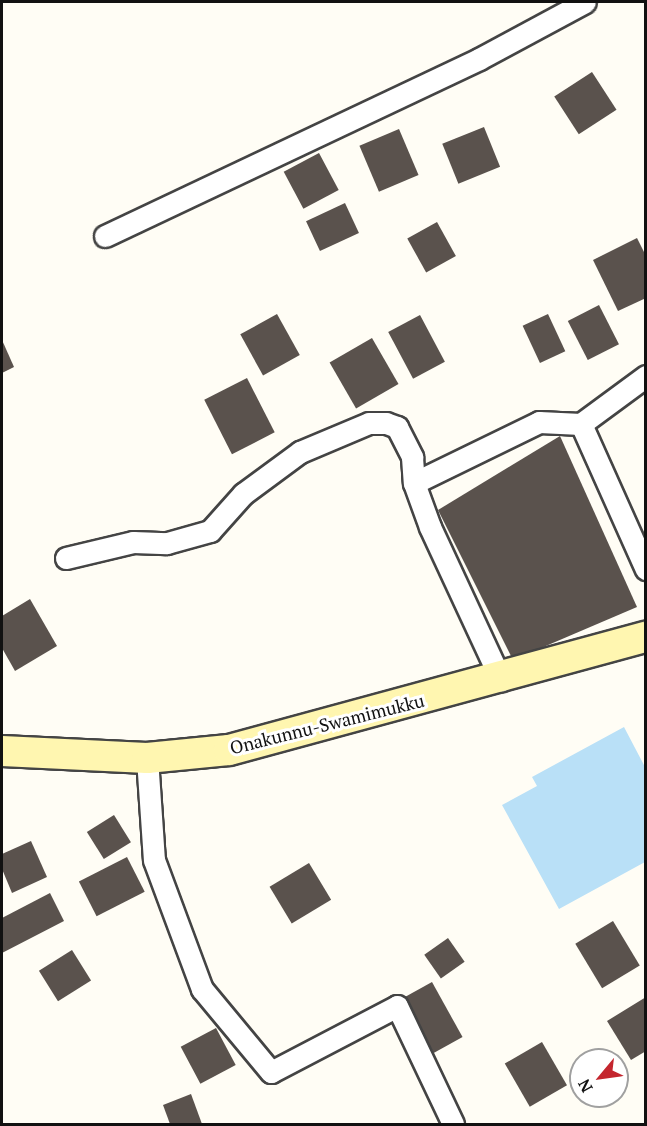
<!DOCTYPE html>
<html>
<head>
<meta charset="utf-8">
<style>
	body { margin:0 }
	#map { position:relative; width:647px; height:1126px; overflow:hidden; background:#fffdf5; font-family:"PT Serif",serif }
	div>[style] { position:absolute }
	.water>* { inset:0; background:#b9e0f7 }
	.building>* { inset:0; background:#5a524d; transform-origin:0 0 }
	.roads { filter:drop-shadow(2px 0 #444) drop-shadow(-2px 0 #444) drop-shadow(0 2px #444) drop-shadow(0 -2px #444) }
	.street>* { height:21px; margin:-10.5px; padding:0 10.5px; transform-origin:10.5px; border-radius:10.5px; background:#fff }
	.secondary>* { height:30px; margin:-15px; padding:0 15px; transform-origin:15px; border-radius:15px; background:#fff6b0 }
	span { translate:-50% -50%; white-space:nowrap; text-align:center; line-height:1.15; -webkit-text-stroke:6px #fff; paint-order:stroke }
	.street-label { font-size:18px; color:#111 }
	.frame { position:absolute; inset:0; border:3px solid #111; pointer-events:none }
	.north { position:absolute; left:569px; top:1048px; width:60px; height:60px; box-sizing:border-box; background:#fff; border:2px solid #a0a0a0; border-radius:50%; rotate:241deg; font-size:16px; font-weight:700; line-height:24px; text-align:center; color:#111 }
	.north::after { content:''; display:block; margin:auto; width:21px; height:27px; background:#c4262e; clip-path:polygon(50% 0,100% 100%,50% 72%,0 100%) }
</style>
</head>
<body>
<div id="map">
	<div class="water">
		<i style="clip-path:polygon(624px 727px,645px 767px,645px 862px,559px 909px,502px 805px,537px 786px,532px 777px)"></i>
	</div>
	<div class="building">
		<i style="left:592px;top:72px;width:45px;height:45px;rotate:57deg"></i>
		<i style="left:484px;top:127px;width:43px;height:45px;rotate:68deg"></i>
		<i style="left:399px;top:129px;width:50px;height:43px;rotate:67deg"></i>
		<i style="left:319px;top:153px;width:42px;height:40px;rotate:62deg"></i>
		<i style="left:345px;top:203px;width:33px;height:43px;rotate:65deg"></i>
		<i style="left:437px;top:222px;width:39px;height:34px;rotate:61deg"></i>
		<i style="clip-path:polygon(637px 238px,646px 256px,646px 298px,618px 311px,593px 260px)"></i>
		<i style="left:599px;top:305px;width:44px;height:35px;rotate:63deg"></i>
		<i style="left:277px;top:314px;width:47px;height:42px;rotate:61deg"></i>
		<i style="left:548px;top:314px;width:41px;height:28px;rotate:65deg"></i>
		<i style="left:420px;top:315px;width:53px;height:36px;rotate:62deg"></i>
		<i style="left:372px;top:338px;width:53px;height:49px;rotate:60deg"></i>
		<i style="clip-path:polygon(2px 340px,14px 367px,2px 373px)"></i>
		<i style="left:247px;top:378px;width:61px;height:48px;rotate:63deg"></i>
		<i style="clip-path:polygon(560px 436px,637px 607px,513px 660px,438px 510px)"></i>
		<i style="clip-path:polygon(30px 599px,57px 646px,15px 671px,2px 648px,2px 616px)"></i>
		<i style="left:114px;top:815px;width:32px;height:32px;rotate:58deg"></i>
		<i style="clip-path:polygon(31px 841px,47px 877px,12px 893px,2px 869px,2px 854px)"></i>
		<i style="left:127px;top:857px;width:39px;height:54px;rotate:63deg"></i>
		<i style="left:309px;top:863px;width:43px;height:46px;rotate:59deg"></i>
		<i style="clip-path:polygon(50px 893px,64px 921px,2px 953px,2px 918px)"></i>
		<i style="left:613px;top:921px;width:52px;height:44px;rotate:59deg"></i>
		<i style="left:448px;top:938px;width:29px;height:29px;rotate:55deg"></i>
		<i style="left:72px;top:950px;width:36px;height:39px;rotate:58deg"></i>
		<i style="left:432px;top:982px;width:63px;height:33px;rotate:61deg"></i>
		<i style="clip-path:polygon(646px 997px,646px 1051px,631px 1060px,607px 1021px)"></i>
		<i style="left:216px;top:1028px;width:42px;height:40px;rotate:62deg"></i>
		<i style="left:542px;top:1042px;width:50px;height:43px;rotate:60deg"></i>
		<i style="clip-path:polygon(191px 1094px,202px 1124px,170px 1124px,163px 1105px)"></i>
	</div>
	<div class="roads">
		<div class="street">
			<i style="left:105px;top:236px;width:414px;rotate:-25.3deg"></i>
			<i style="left:479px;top:59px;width:120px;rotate:-28.3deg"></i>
			<i style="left:646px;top:376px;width:81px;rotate:143.6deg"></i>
			<i style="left:581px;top:424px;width:159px;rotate:65.9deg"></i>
			<i style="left:414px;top:483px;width:139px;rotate:-26deg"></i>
			<i style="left:539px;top:422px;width:42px;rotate:2.7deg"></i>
			<i style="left:66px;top:558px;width:69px;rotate:-13.4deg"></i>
			<i style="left:133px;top:542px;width:34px;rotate:2deg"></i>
			<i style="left:167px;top:543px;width:45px;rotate:-15.6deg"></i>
			<i style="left:210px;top:531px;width:50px;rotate:-48.3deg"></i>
			<i style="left:243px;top:494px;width:71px;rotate:-36.4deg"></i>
			<i style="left:300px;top:452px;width:75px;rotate:-22.8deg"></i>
			<i style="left:369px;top:423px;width:17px"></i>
			<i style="left:386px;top:423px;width:12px;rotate:20deg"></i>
			<i style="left:397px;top:427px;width:34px;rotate:63deg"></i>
			<i style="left:412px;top:457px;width:26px;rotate:86deg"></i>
			<i style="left:414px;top:483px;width:47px;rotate:70deg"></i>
			<i style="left:430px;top:527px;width:169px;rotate:65.1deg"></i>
			<i style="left:147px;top:758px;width:102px;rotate:86.1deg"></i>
			<i style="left:154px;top:860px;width:138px;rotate:69.6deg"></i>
			<i style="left:202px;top:989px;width:108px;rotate:50.3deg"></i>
			<i style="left:271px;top:1072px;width:142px;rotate:-27.6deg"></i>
			<i style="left:397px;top:1006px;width:131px;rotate:64.6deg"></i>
		</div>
		<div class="secondary">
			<i style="left:2px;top:751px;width:145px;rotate:2.8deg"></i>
			<i style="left:147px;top:758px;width:82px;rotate:-5.6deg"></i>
			<i style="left:229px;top:750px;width:432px;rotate:-15.2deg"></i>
		</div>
	</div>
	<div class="street-label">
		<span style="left:327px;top:724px;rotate:-14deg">Onakunnu-Swamimukku</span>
	</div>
	<div class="frame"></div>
	<div class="north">N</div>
</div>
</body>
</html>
